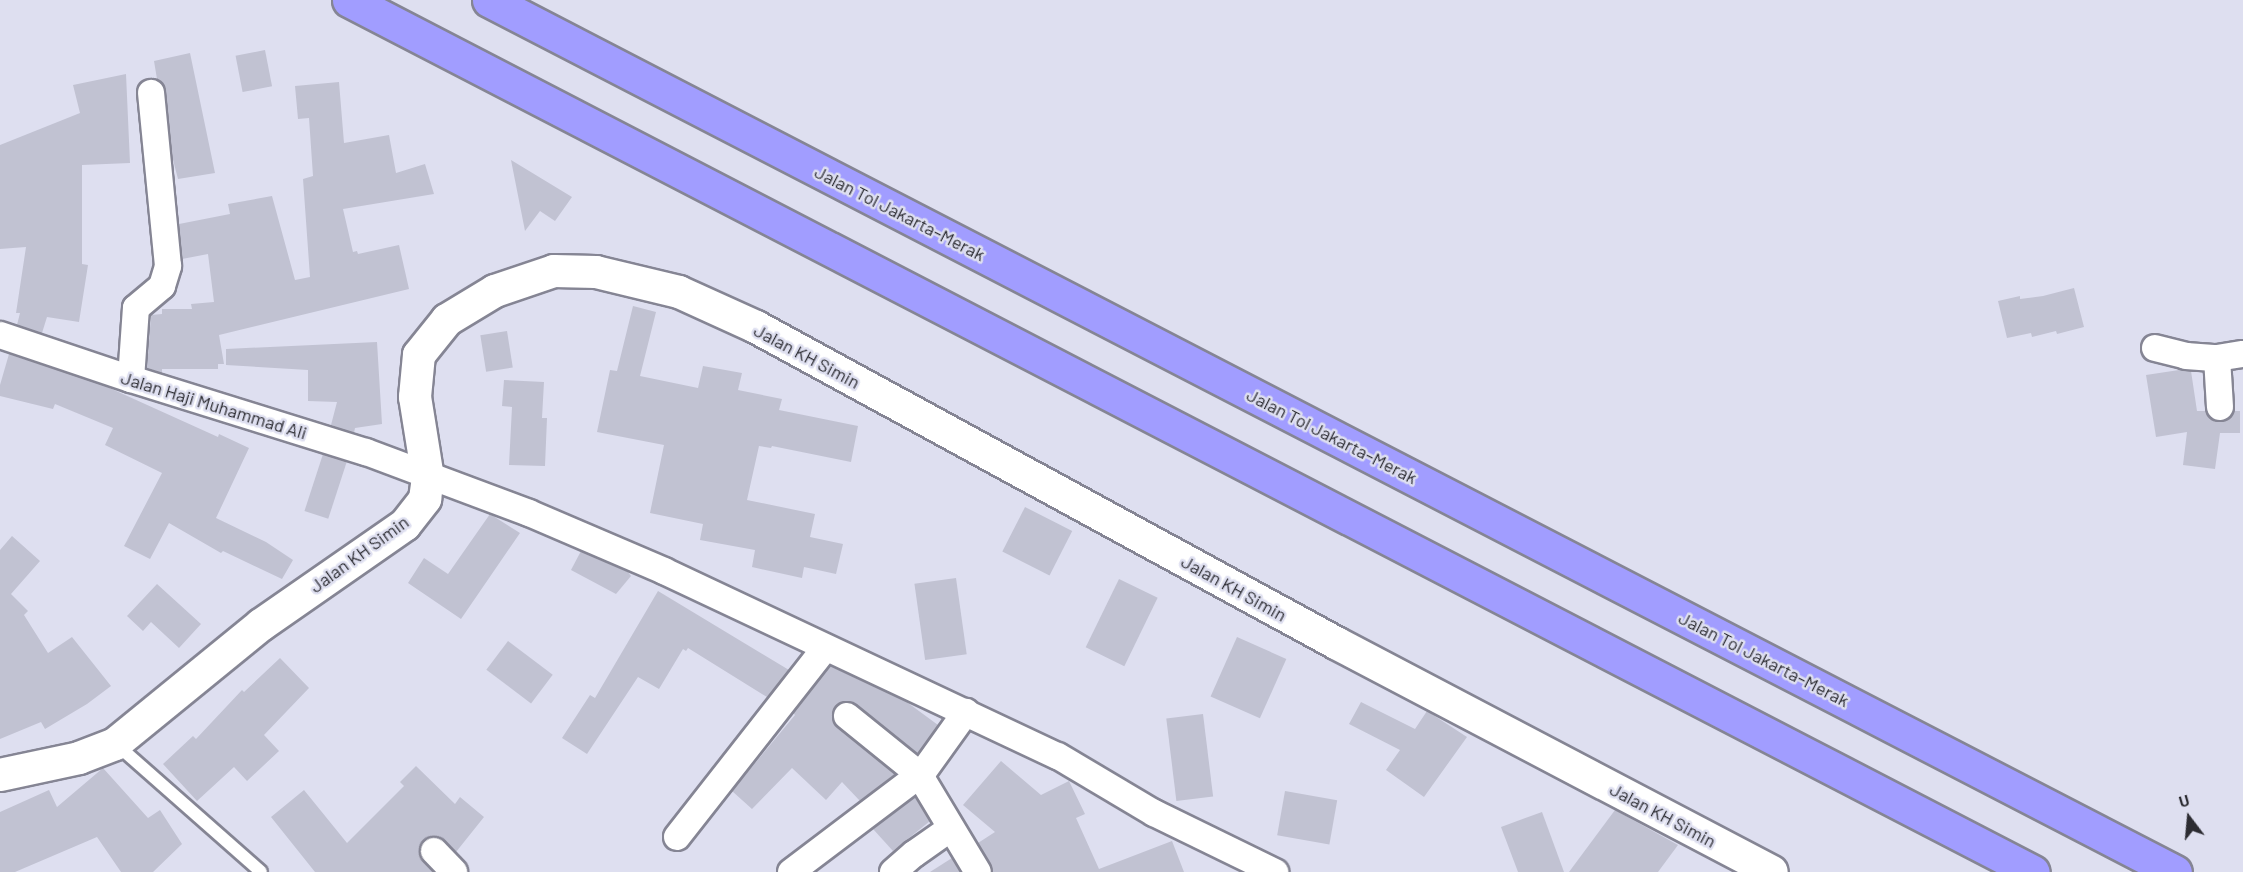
<!DOCTYPE html>
<html>
<head>
<meta charset="utf-8">
<style>
	body { margin:0 }
	#map { position:relative; width:2243px; height:872px; overflow:hidden; background:#dedff0; font-family:Barlow,sans-serif }
	div>[style] { position:absolute }
	.building>* { inset:0; background:#c1c2d2; transform-origin:0 0 }
	.roads { filter:drop-shadow(2px 0 #858594) drop-shadow(-2px 0 #858594) drop-shadow(0 2px #858594) drop-shadow(0 -2px #858594) }
	.service>* { height:12px; margin:-6px; padding:0 6px; transform-origin:6px; border-radius:6px; background:#fff }
	.minor>* { height:26px; margin:-13px; padding:0 13px; transform-origin:13px; border-radius:13px; background:#fff }
	.tertiary>* { height:32px; margin:-16px; padding:0 16px; transform-origin:16px; border-radius:16px; background:#fff }
	.motorway>* { height:33px; margin:-16.5px; padding:0 16.5px; transform-origin:16.5px; border-radius:16.5px; background:#a19dff }
	span { translate:-50% -50%; white-space:nowrap; text-align:center; line-height:1.15; -webkit-text-stroke:5px #dedff0; paint-order:stroke }
	.street-label { font-size:18px; color:#2c2c32 }
	.north { position:absolute; left:2159px; top:788px; width:60px; height:60px; -webkit-text-stroke:4px #dedff0; paint-order:stroke; rotate:344deg; font-size:16px; font-weight:700; line-height:24px; text-align:center; color:#2c2c32 }
	.north::after { content:''; display:block; margin:auto; width:21px; height:27px; background:#2c2c32; clip-path:polygon(50% 0,100% 100%,50% 72%,0 100%) }
</style>
</head>
<body>
<div id="map">
	<div class="building">
		<i style="left:265px;top:50px;width:37px;height:30px;rotate:79deg"></i>
		<i style="clip-path:polygon(190px 53px,215px 173px,178px 179px,172px 156px,166px 92px,157px 79px,154px 61px)"></i>
		<i style="clip-path:polygon(126px 74px,130px 163px,82px 165px,82px 264px,88px 265px,79px 322px,47px 317px,42px 333px,17px 325px,20px 313px,16px 313px,26px 247px,0 249px,0 145px,80px 113px,73px 85px)"></i>
		<i style="clip-path:polygon(339px 82px,344px 143px,389px 135px,396px 173px,425px 164px,434px 194px,343px 209px,353px 252px,357px 251px,358px 254px,399px 245px,409px 289px,219px 335px,224px 364px,218px 364px,218px 369px,162px 369px,162px 373px,147px 368px,151px 315px,162px 314px,162px 309px,192px 309px,191px 304px,214px 302px,208px 254px,182px 259px,179px 224px,230px 214px,228px 204px,272px 196px,295px 280px,310px 277px,303px 179px,313px 176px,309px 118px,298px 119px,295px 86px)"></i>
		<i style="clip-path:polygon(511px 160px,572px 197px,555px 221px,540px 211px,525px 231px)"></i>
		<i style="clip-path:polygon(2074px 288px,2084px 327px,2057px 334px,2056px 331px,2032px 337px,2031px 333px,2007px 338px,1998px 301px,2020px 296px,2020px 299px,2043px 296px)"></i>
		<i style="clip-path:polygon(633px 306px,656px 312px,640px 376px,698px 388px,703px 366px,742px 373px,738px 390px,782px 399px,779px 410px,858px 426px,851px 462px,772px 446px,771px 448px,759px 446px,747px 500px,815px 514px,810px 537px,843px 544px,836px 574px,804px 567px,802px 578px,752px 567px,755px 550px,700px 540px,703px 524px,650px 513px,664px 445px,597px 432px,610px 370px,617px 371px)"></i>
		<i style="left:507px;top:331px;width:37px;height:27px;rotate:81deg"></i>
		<i style="clip-path:polygon(377px 342px,382px 424px,355px 428px,354px 433px,331px 425px,337px 402px,308px 401px,308px 370px,226px 365px,226px 349px)"></i>
		<i style="clip-path:polygon(9px 354px,103px 385px,218px 437px,219px 434px,249px 448px,216px 518px,266px 542px,293px 560px,282px 579px,223px 551px,221px 553px,169px 523px,150px 559px,124px 546px,162px 473px,105px 445px,113px 428px,55px 404px,53px 409px,0 396px,0 385px)"></i>
		<i style="clip-path:polygon(2179px 370px,2191px 371px,2197px 411px,2206px 411px,2213px 420px,2220px 422px,2229px 419px,2234px 411px,2240px 411px,2240px 433px,2220px 433px,2215px 469px,2183px 465px,2187px 432px,2156px 437px,2146px 375px)"></i>
		<i style="clip-path:polygon(504px 380px,544px 382px,542px 418px,547px 418px,545px 466px,509px 465px,512px 407px,502px 406px)"></i>
		<i style="left:323px;top:454px;width:25px;height:60px;rotate:18deg"></i>
		<i style="left:1025px;top:507px;width:53px;height:50px;rotate:27deg"></i>
		<i style="clip-path:polygon(490px 514px,520px 533px,461px 619px,408px 583px,424px 558px,448px 574px)"></i>
		<i style="clip-path:polygon(12px 536px,40px 561px,11px 594px,28px 611px,24px 615px,48px 653px,72px 637px,111px 686px,87px 704px,45px 729px,41px 722px,0 739px,0 550px)"></i>
		<i style="clip-path:polygon(581px 551px,628px 572px,631px 576px,616px 594px,571px 570px)"></i>
		<i style="left:956px;top:578px;width:77px;height:42px;rotate:82deg"></i>
		<i style="left:1119px;top:579px;width:43px;height:76px;rotate:26deg"></i>
		<i style="clip-path:polygon(157px 584px,201px 624px,179px 648px,151px 622px,143px 631px,127px 616px)"></i>
		<i style="clip-path:polygon(658px 591px,789px 670px,767px 697px,688px 648px,686px 651px,683px 649px,659px 689px,638px 677px,587px 754px,562px 738px,590px 695px,595px 698px)"></i>
		<i style="left:1237px;top:637px;width:54px;height:65px;rotate:24deg"></i>
		<i style="left:508px;top:641px;width:56px;height:36px;rotate:37deg"></i>
		<i style="clip-path:polygon(280px 658px,309px 688px,264px 735px,279px 751px,247px 781px,234px 767px,197px 801px,163px 764px,193px 736px,196px 739px,242px 690px,244px 692px)"></i>
		<i style="clip-path:polygon(830px 666px,904px 700px,938px 725px,918px 754px,856px 704px,849px 701px,841px 702px,832px 713px,837px 727px,895px 774px,860px 801px,842px 782px,826px 800px,792px 768px,752px 809px,732px 791px,795px 715px,793px 713px)"></i>
		<i style="clip-path:polygon(1361px 702px,1415px 729px,1427px 711px,1467px 737px,1424px 797px,1386px 770px,1400px 750px,1349px 724px)"></i>
		<i style="left:1203px;top:714px;width:83px;height:37px;rotate:83deg"></i>
		<i style="clip-path:polygon(1001px 761px,1041px 795px,1069px 781px,1085px 814px,1076px 818px,1099px 869px,1172px 841px,1184px 872px,993px 872px,978px 843px,995px 832px,963px 805px)"></i>
		<i style="clip-path:polygon(416px 766px,455px 804px,460px 797px,484px 817px,456px 852px,439px 837px,430px 837px,423px 841px,420px 855px,433px 872px,315px 872px,271px 817px,304px 790px,347px 843px,404px 786px,400px 782px)"></i>
		<i style="clip-path:polygon(103px 768px,148px 818px,160px 810px,182px 844px,153px 872px,121px 872px,97px 837px,15px 872px,0 872px,0 812px,49px 790px,57px 807px)"></i>
		<i style="left:1285px;top:791px;width:53px;height:45px;rotate:10deg"></i>
		<i style="clip-path:polygon(915px 797px,930px 821px,893px 851px,873px 829px)"></i>
		<i style="clip-path:polygon(1615px 810px,1678px 845px,1658px 872px,1569px 872px)"></i>
		<i style="clip-path:polygon(1542px 812px,1564px 872px,1518px 872px,1501px 827px)"></i>
		<i style="clip-path:polygon(952px 858px,960px 872px,930px 872px)"></i>
	</div>
	<div class="roads">
		<div class="service">
			<i style="left:116px;top:744px;width:193px;rotate:41.4deg"></i>
		</div>
		<div class="minor">
			<i style="left:0;top:335px;width:138px;rotate:18.6deg"></i>
			<i style="left:131px;top:379px;width:246px;rotate:17.3deg"></i>
			<i style="left:366px;top:452px;width:174px;rotate:20.5deg"></i>
			<i style="left:529px;top:513px;width:147px;rotate:23.2deg"></i>
			<i style="left:664px;top:571px;width:435px;rotate:25.2deg"></i>
			<i style="left:1058px;top:756px;width:112px;rotate:30.7deg"></i>
			<i style="left:1154px;top:813px;width:135px;rotate:26deg"></i>
			<i style="left:2155px;top:348px;width:32px;rotate:14deg"></i>
			<i style="left:2186px;top:356px;width:31px;rotate:4deg"></i>
			<i style="left:2217px;top:358px;width:26px;rotate:-9deg"></i>
			<i style="left:2217px;top:358px;width:49px;rotate:86.5deg"></i>
			<i style="left:131px;top:379px;width:71px;rotate:-86deg"></i>
			<i style="left:136px;top:308px;width:34px;rotate:-40deg"></i>
			<i style="left:162px;top:286px;width:21px;rotate:-73deg"></i>
			<i style="left:168px;top:266px;width:174px;rotate:-95.6deg"></i>
			<i style="left:847px;top:716px;width:92px;rotate:38.9deg"></i>
			<i style="left:919px;top:774px;width:114px;rotate:59deg"></i>
			<i style="left:677px;top:837px;width:240px;rotate:-51.9deg"></i>
			<i style="left:434px;top:851px;width:29px;rotate:46deg"></i>
			<i style="left:791px;top:872px;width:166px;rotate:-37.1deg"></i>
			<i style="left:923px;top:772px;width:74px;rotate:-54.4deg"></i>
			<i style="left:893px;top:872px;width:28px;rotate:-41deg"></i>
			<i style="left:914px;top:854px;width:45px;rotate:-35.1deg"></i>
		</div>
		<div class="tertiary">
			<i style="left:0;top:775px;width:81px;rotate:-12.1deg"></i>
			<i style="left:79px;top:758px;width:39px;rotate:-21deg"></i>
			<i style="left:115px;top:744px;width:188px;rotate:-39.2deg"></i>
			<i style="left:261px;top:625px;width:175px;rotate:-34.8deg"></i>
			<i style="left:405px;top:525px;width:33px;rotate:-52deg"></i>
			<i style="left:425px;top:499px;width:21px;rotate:-82deg"></i>
			<i style="left:428px;top:478px;width:82px;rotate:-99.1deg"></i>
			<i style="left:415px;top:397px;width:42px;rotate:-84.6deg"></i>
			<i style="left:419px;top:355px;width:45px;rotate:-51.3deg"></i>
			<i style="left:447px;top:320px;width:56px;rotate:-31.1deg"></i>
			<i style="left:495px;top:291px;width:62px;rotate:-18.7deg"></i>
			<i style="left:554px;top:271px;width:42px;rotate:1.4deg"></i>
			<i style="left:596px;top:272px;width:85px;rotate:13.5deg"></i>
			<i style="left:679px;top:292px;width:85px;rotate:24.4deg"></i>
			<i style="left:756px;top:327px;width:660px;rotate:28.58deg"></i>
			<i style="left:1336px;top:643px;width:492px;rotate:27.7deg"></i>
		</div>
		<div class="motorway">
			<i style="left:349px;top:0;width:1896px;rotate:27.38deg"></i>
			<i style="left:489px;top:0;width:1898px;rotate:27.35deg"></i>
		</div>
	</div>
	<div class="street-label">
		<span style="left:900px;top:213px;rotate:27deg">Jalan Tol Jakarta–Merak</span>
		<span style="left:807px;top:356px;rotate:28deg">Jalan KH Simin</span>
		<span style="left:214px;top:405px;rotate:17deg">Jalan Haji Muhammad Ali</span>
		<span style="left:1332px;top:436px;rotate:27deg">Jalan Tol Jakarta–Merak</span>
		<span style="left:359px;top:554px;rotate:-36deg">Jalan KH Simin</span>
		<span style="left:1234px;top:588px;rotate:29deg">Jalan KH Simin</span>
		<span style="left:1764px;top:659px;rotate:27deg">Jalan Tol Jakarta–Merak</span>
		<span style="left:1663px;top:815px;rotate:28deg">Jalan KH Simin</span>
	</div>
	<div class="north">U</div>
</div>
</body>
</html>
